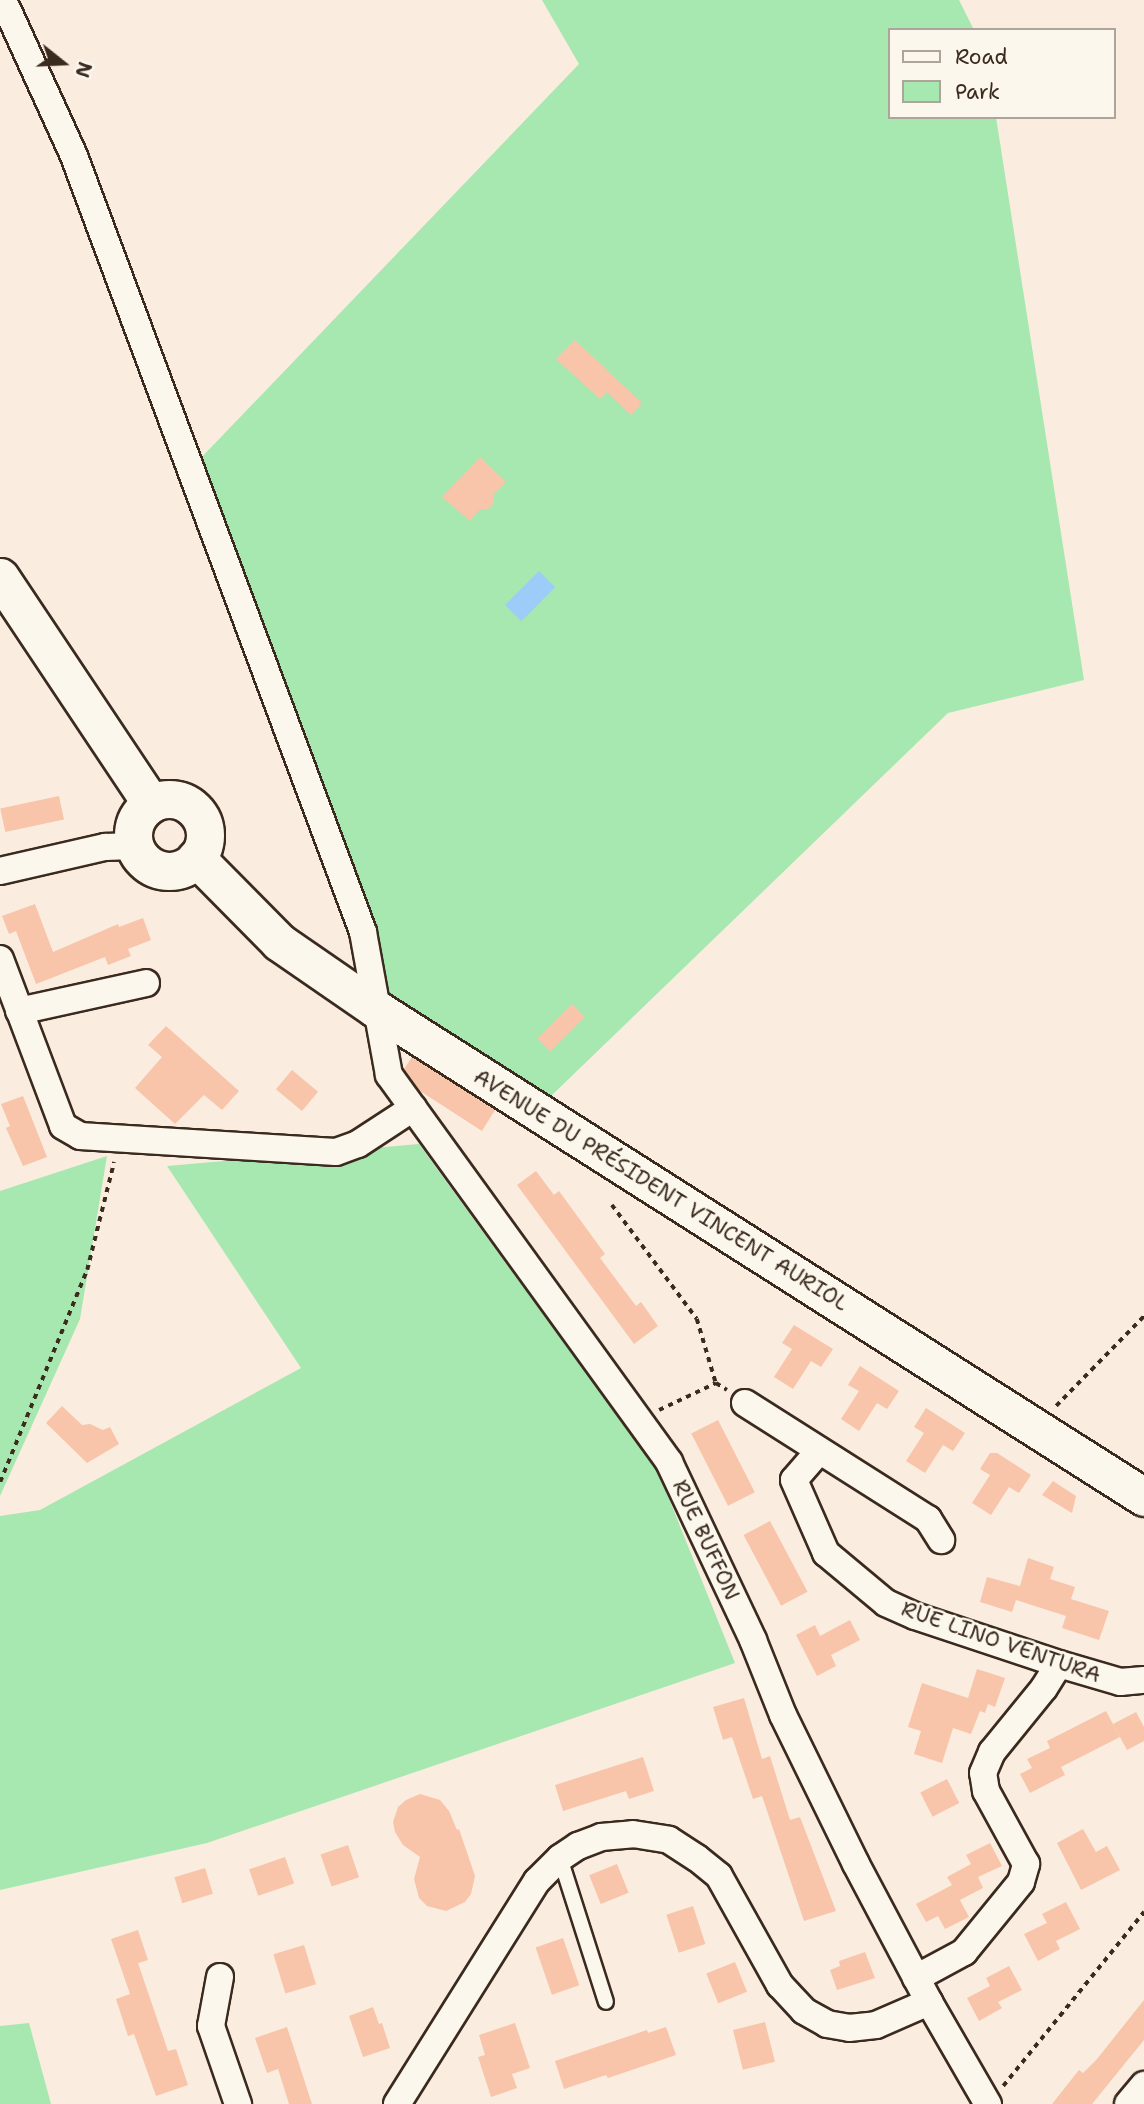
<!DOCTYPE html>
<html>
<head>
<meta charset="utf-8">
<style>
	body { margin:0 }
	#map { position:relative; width:1144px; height:2104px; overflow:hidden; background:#faeddf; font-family:"Shantell Sans",sans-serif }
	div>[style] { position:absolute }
	.green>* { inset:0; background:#a7e7b0 }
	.water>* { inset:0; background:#9eccf9; transform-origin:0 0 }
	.building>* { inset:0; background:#f8c4aa; transform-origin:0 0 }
	.path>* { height:3.5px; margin-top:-1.75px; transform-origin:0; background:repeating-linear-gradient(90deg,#3b2a1e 0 5px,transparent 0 10px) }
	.roads { filter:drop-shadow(2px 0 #3b2a1e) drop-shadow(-2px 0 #3b2a1e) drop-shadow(0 2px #3b2a1e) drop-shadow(0 -2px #3b2a1e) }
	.lane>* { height:14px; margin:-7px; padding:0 7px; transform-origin:7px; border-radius:7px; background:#fbf7ec }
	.street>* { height:26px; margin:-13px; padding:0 13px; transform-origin:13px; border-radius:13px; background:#fbf7ec }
	.secondary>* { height:37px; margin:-18.5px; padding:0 18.5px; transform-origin:18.5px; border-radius:18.5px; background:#fbf7ec }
	.secondary>.ring { margin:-18.5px; padding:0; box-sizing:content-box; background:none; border:37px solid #fbf7ec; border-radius:50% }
	span { translate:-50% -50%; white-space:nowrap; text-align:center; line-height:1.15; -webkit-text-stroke:5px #fbf7ec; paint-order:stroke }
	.street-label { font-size:21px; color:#3b2a1e }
	.legend { position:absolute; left:888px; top:28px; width:228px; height:91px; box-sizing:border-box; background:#fbf7ec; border:2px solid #aea59a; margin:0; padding:9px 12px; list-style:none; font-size:21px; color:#3b2a1e }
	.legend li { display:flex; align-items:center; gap:14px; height:35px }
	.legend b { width:35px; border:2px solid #aea59a }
	.north { position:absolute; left:28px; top:28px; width:70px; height:70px; -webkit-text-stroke:5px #fbf7ec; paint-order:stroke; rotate:108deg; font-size:19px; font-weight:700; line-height:28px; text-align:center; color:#3b2a1e }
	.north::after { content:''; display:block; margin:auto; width:24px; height:32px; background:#3b2a1e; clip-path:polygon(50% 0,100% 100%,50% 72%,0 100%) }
</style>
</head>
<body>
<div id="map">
	<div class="green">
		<i style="clip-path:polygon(542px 0,959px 0,974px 30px,890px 30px,890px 117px,996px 117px,1084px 680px,948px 713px,551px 1096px,390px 995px,372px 925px,199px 460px,579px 64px)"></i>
		<i style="clip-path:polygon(419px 1144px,659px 1474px,735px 1663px,207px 1843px,0 1890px,0 1516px,40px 1510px,301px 1368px,167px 1166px)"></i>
		<i style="clip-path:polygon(107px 1156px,80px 1319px,0 1496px,0 1191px)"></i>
		<i style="clip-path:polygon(29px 2023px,51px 2104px,0 2104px,0 2026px)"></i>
	</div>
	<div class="water">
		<i style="left:539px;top:571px;width:23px;height:48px;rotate:45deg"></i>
	</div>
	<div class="building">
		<i style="clip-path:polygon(575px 340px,642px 403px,631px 415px,607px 392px,600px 399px,556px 359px)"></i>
		<i style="clip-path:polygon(480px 457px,506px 482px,494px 494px,494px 503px,488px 509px,480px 509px,470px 521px,442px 497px)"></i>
		<i style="left:59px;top:796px;width:24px;height:60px;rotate:78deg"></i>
		<i style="clip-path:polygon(35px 904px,53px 952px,118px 924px,119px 927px,143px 918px,151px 940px,128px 949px,131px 956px,108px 965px,105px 957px,36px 984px,16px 931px,9px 934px,2px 916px)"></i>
		<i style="left:572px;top:1004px;width:18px;height:49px;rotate:45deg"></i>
		<i style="clip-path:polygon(166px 1026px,239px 1091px,222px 1110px,204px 1095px,175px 1124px,135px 1088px,162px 1057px,148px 1045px)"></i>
		<i style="clip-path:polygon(412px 1057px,495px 1110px,482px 1131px,420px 1091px,404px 1069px)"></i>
		<i style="left:292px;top:1070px;width:34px;height:25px;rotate:40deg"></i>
		<i style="clip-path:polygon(23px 1096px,47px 1157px,23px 1166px,6px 1128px,10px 1126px,1px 1104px)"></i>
		<i style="clip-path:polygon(536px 1171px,554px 1195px,559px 1191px,605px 1254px,600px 1258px,636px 1306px,641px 1302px,658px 1326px,634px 1344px,517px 1185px)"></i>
		<i style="clip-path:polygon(794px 1325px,833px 1349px,821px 1367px,811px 1361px,793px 1389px,774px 1377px,792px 1349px,782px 1343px)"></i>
		<i style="clip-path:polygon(860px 1366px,899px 1391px,887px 1409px,877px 1403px,859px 1431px,841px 1419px,859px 1391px,848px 1385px)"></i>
		<i style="clip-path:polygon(62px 1406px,82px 1425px,90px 1424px,103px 1430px,110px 1427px,119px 1444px,87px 1463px,46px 1423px)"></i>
		<i style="clip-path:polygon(926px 1408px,965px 1433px,953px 1451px,943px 1445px,925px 1473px,906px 1461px,924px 1433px,914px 1427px)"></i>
		<i style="left:718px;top:1420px;width:81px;height:30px;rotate:63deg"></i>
		<i style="clip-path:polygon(990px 1453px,997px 1453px,1031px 1475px,1019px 1493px,1009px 1487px,991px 1515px,972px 1503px,990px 1475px,980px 1469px)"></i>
		<i style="clip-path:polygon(1053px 1481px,1076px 1496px,1072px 1513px,1042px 1495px)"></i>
		<i style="left:770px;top:1521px;width:80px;height:30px;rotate:62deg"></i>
		<i style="clip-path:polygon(1028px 1558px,1054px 1567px,1050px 1579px,1075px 1587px,1071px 1599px,1109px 1611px,1099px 1640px,1062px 1628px,1066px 1616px,1016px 1600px,1012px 1612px,980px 1602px,987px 1577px,1020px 1586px)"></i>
		<i style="clip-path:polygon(850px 1620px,860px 1640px,831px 1655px,836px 1666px,817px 1676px,796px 1635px,815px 1625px,820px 1636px)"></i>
		<i style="clip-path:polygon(977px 1669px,1005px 1678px,995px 1707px,988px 1704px,985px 1713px,980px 1711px,971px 1734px,953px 1728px,942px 1763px,914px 1754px,921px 1731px,908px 1727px,922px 1683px,968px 1698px)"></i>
		<i style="clip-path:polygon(744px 1698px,762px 1759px,770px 1756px,790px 1820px,800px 1817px,836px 1911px,804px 1921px,762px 1796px,753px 1799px,732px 1737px,723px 1740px,713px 1707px)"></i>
		<i style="clip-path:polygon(1106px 1711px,1120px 1737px,1061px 1767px,1065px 1775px,1030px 1793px,1020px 1774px,1032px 1768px,1027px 1759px,1050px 1748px,1047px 1741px)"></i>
		<i style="clip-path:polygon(1136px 1712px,1144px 1727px,1144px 1741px,1127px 1750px,1113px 1724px)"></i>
		<i style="clip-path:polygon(643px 1757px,654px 1791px,629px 1799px,626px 1791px,563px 1811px,555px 1785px)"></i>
		<i style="left:947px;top:1779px;width:27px;height:30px;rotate:63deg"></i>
		<i style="clip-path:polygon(420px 1794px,440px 1800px,449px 1811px,457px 1830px,459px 1829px,475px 1876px,471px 1894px,465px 1902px,446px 1911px,427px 1906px,419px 1898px,414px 1879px,420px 1857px,403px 1845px,395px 1832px,393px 1822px,398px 1807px,406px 1800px)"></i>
		<i style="clip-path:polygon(1083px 1829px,1096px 1852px,1107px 1846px,1120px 1870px,1081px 1890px,1057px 1843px)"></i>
		<i style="clip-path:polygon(990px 1843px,1002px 1866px,978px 1877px,983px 1888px,960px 1900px,969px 1917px,945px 1929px,938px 1916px,926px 1922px,916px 1904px,952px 1885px,947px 1877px,971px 1864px,966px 1855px)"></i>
		<i style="left:348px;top:1845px;width:34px;height:29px;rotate:71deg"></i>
		<i style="left:285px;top:1857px;width:28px;height:38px;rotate:71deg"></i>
		<i style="left:617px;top:1864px;width:31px;height:30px;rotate:68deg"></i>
		<i style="left:205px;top:1868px;width:27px;height:32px;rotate:73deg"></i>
		<i style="clip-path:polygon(1066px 1902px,1080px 1929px,1056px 1941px,1060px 1949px,1038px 1961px,1024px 1934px,1047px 1923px,1042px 1914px)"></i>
		<i style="left:693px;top:1906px;width:40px;height:28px;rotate:72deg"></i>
		<i style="clip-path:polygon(138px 1930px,148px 1960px,138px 1963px,168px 2051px,176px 2049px,188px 2085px,156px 2096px,134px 2034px,128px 2036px,116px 1999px,130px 1994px,111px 1939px)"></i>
		<i style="left:563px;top:1938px;width:50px;height:29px;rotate:71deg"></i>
		<i style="left:304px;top:1945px;width:41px;height:32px;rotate:73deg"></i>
		<i style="clip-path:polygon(865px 1952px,875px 1978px,837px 1990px,830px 1970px,840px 1966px,839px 1961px)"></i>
		<i style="left:735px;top:1962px;width:32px;height:31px;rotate:68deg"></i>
		<i style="clip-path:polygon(1009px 1966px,1022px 1990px,998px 2002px,1002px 2008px,979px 2021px,967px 1998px,990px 1986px,986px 1978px)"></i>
		<i style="clip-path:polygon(1144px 2000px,1144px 2040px,1092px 2104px,1052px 2104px,1079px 2070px,1083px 2073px,1097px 2059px)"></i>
		<i style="clip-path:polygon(373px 2007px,379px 2024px,382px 2023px,390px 2048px,363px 2057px,349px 2016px)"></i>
		<i style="left:765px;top:2022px;width:41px;height:33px;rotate:76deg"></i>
		<i style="clip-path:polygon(515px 2023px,530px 2068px,512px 2074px,517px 2088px,491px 2097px,478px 2057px,485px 2055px,479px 2035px)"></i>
		<i style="clip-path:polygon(287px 2027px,312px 2104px,289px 2104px,278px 2069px,267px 2073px,255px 2038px)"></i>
		<i style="clip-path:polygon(666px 2027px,676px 2055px,608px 2078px,606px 2075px,564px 2089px,555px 2061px,647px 2030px,648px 2033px)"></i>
	</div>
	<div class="path">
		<i style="left:612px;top:1205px;width:142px;rotate:53.3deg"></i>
		<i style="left:697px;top:1319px;width:67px;rotate:73.5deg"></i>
		<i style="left:1056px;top:1406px;width:126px;rotate:-45.6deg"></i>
		<i style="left:659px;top:1410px;width:63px;rotate:-25.3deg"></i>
		<i style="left:716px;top:1383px;width:13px;rotate:32deg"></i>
		<i style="left:0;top:1482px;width:229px;rotate:-67.7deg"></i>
		<i style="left:87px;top:1270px;width:111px;rotate:-76deg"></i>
		<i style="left:1003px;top:2086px;width:224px;rotate:-51deg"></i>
	</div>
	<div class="roads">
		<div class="lane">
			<i style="left:560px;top:1858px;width:151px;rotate:72.3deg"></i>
		</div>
		<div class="street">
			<i style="left:3px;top:0;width:171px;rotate:65.5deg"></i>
			<i style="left:74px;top:156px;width:828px;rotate:69.57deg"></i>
			<i style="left:363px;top:932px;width:145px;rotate:79.7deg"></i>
			<i style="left:389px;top:1075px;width:478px;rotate:54.1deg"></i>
			<i style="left:669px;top:1462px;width:197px;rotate:64.7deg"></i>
			<i style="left:753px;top:1640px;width:81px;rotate:68.2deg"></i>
			<i style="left:783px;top:1715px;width:166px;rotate:63.9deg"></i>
			<i style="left:856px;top:1864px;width:156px;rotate:62.1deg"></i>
			<i style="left:929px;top:2002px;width:118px;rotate:60deg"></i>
			<i style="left:0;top:871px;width:108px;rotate:-12.9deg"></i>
			<i style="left:105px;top:847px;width:29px;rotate:-2deg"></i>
			<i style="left:0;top:959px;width:178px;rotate:69.3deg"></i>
			<i style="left:63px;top:1126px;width:20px;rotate:30deg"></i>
			<i style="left:80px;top:1136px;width:256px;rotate:3.6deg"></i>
			<i style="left:336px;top:1152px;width:23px;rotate:-20deg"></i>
			<i style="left:358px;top:1144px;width:66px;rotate:-33.2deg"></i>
			<i style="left:19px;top:1011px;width:130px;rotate:-12.4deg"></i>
			<i style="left:745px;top:1403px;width:217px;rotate:32.4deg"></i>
			<i style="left:928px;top:1519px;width:25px;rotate:58deg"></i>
			<i style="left:819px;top:1451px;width:38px;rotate:131deg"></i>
			<i style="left:794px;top:1480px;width:80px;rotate:66.3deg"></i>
			<i style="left:826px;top:1553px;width:78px;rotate:39.8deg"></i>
			<i style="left:886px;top:1603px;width:32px;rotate:24deg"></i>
			<i style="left:915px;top:1616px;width:152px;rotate:18.4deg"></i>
			<i style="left:1059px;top:1664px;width:64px;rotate:16.4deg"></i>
			<i style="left:1120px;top:1682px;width:24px;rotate:-5deg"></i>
			<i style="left:220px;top:1977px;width:50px;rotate:100.4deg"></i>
			<i style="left:211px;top:2026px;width:83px;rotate:70.9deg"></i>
			<i style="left:916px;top:1978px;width:55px;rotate:-28.4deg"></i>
			<i style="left:964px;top:1952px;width:90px;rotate:-50.8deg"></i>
			<i style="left:1021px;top:1882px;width:19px;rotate:-74deg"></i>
			<i style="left:1026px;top:1864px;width:83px;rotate:-118.7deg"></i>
			<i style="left:986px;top:1791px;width:18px;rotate:-99deg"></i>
			<i style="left:983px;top:1773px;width:23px;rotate:-67deg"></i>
			<i style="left:992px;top:1752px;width:82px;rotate:-50.9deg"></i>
			<i style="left:1044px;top:1688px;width:28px;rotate:-58deg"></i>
			<i style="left:397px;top:2104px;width:263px;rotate:-57.9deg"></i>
			<i style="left:537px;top:1881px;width:33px;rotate:-45deg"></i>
			<i style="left:560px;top:1858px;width:22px;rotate:-34deg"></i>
			<i style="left:578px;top:1846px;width:25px;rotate:-21deg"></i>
			<i style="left:601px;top:1837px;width:32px;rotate:-5deg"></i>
			<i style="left:633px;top:1834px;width:36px;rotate:9deg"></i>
			<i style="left:669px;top:1840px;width:33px;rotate:33deg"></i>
			<i style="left:697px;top:1858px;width:28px;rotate:39deg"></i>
			<i style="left:719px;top:1876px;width:125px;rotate:60.8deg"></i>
			<i style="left:780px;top:1985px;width:35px;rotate:47deg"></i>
			<i style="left:804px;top:2011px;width:26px;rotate:29deg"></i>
			<i style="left:827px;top:2024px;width:22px;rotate:10deg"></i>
			<i style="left:849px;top:2028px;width:27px;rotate:-6deg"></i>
			<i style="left:876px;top:2025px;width:58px;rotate:-23.5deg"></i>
			<i style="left:1128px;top:2104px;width:25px;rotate:-50deg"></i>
		</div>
		<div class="secondary">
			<i style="left:0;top:577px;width:272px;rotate:56.3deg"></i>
			<i class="ring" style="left:133px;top:799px;width:35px;height:35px"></i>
			<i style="left:196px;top:858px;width:118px;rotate:45.3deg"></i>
			<i style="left:279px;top:942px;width:118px;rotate:34.6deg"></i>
			<i style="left:376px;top:1009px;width:910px;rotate:32.43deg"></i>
		</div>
	</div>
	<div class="street-label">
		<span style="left:661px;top:1190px;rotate:32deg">AVENUE DU PRÉSIDENT VINCENT AURIOL</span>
		<span style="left:706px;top:1540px;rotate:65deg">RUE BUFFON</span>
		<span style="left:1001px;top:1642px;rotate:19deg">RUE LINO VENTURA</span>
	</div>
	<ul class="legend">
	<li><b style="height:9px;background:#fbf7ec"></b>Road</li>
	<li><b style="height:19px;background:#a7e7b0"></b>Park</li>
	</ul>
	<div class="north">N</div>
</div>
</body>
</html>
